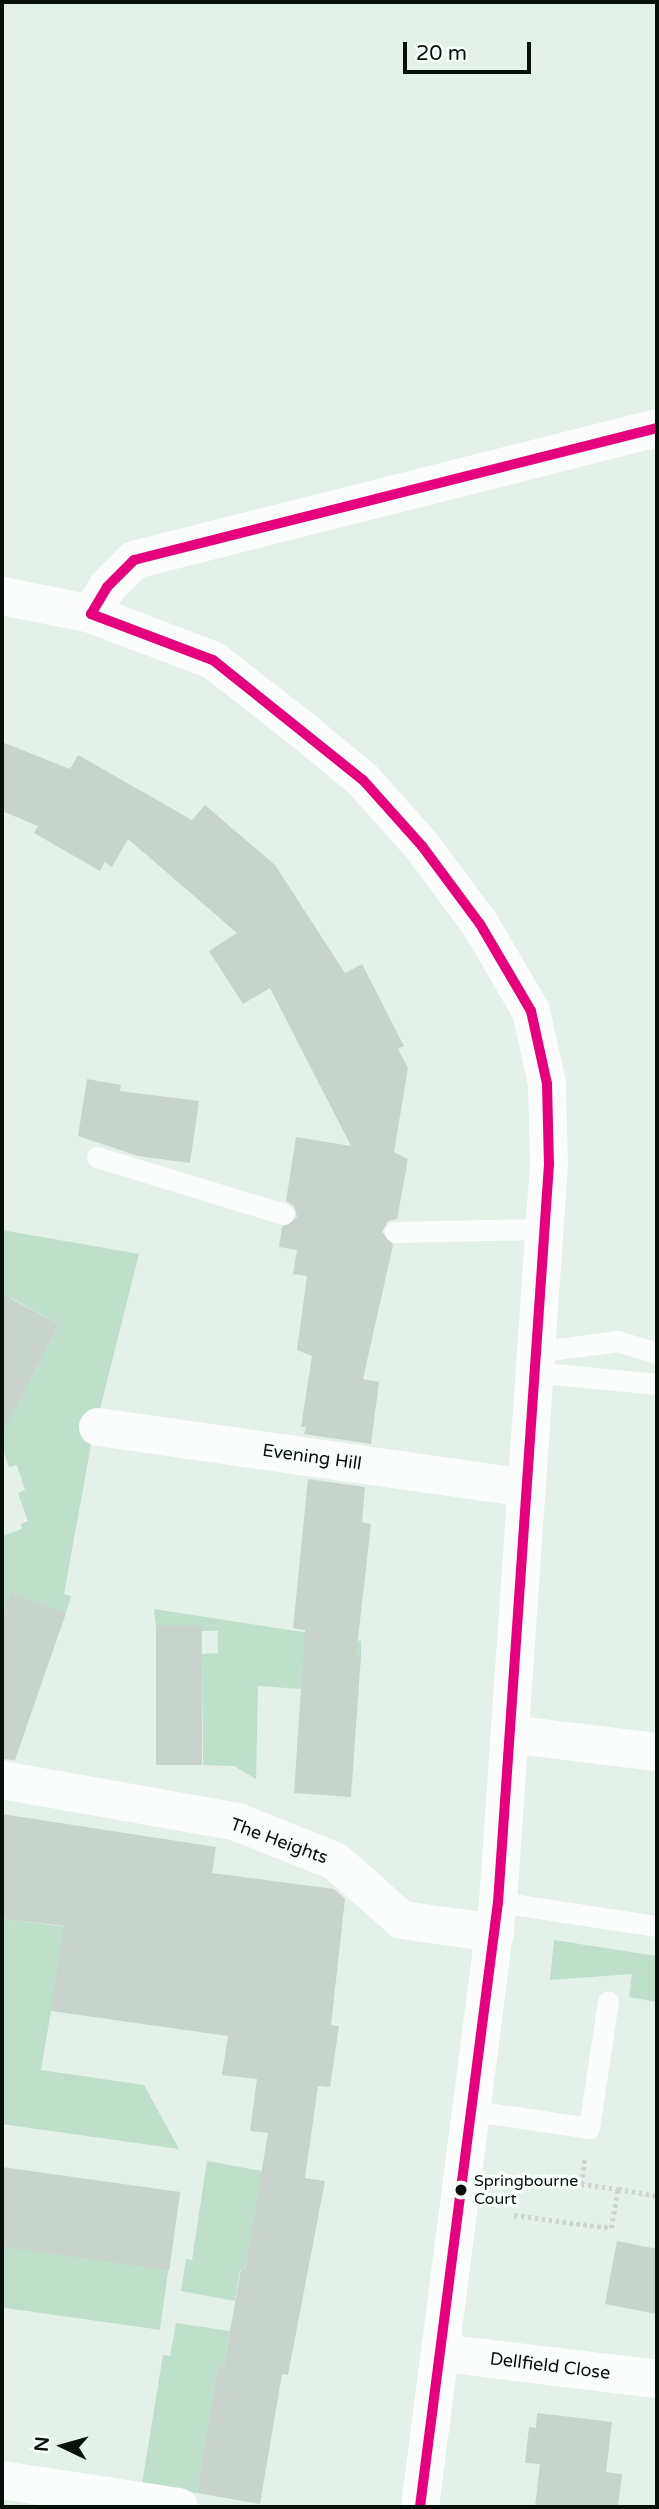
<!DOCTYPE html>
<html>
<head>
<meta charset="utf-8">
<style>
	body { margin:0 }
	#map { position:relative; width:659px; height:2509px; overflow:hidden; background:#e4f1e8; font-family:"Varela Round",sans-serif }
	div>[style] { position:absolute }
	.green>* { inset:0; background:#bedfc9; transform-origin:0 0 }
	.building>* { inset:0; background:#c8d3cc; transform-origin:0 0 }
	.path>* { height:4.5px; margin-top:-2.25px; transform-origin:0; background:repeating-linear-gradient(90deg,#d0d4d1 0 3.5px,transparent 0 7px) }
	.service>* { height:21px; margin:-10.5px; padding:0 10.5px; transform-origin:10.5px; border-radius:10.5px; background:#fbfdfc }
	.minor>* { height:38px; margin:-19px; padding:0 19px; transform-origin:19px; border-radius:19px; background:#fbfdfc }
	.bus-1>* { height:10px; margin:-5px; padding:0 5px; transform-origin:5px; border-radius:5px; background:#e5007d }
	.dots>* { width:19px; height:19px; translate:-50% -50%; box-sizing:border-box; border:4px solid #f9fffb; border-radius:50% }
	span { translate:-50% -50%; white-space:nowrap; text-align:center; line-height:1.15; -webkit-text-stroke:7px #f9fffb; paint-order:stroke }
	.bus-label { font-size:16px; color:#07100a }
	.left { translate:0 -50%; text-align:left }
	.street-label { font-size:18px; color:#07100a }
	.frame { position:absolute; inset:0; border:4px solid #07100a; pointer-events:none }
	.north { position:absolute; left:28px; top:2411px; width:70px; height:70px; -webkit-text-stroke:5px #f9fffb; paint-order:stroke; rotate:275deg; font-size:19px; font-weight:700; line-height:28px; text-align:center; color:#07100a }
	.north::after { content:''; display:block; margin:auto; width:24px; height:32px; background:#07100a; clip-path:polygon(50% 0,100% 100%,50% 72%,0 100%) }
	.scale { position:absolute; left:403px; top:42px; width:128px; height:32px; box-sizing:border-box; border:4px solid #07100a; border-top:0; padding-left:9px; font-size:21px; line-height:24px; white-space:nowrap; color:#07100a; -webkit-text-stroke:5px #f9fffb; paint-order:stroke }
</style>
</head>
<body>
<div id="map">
	<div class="green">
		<i style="clip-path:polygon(2px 1230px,139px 1254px,91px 1445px,64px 1594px,71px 1596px,66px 1613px,10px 1594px,2px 1617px,2px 1536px,22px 1529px,21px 1524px,28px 1521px,18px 1493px,25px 1490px,17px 1465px,9px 1467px,2px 1447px,2px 1392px,19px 1401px,59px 1324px,11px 1298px,2px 1314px)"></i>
		<i style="clip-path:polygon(154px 1609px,361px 1641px,361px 1656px,304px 1652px,301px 1689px,258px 1686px,256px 1779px,234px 1766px,203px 1765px,202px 1654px,218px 1653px,218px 1631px,202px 1631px,201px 1625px,156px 1626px)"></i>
		<i style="clip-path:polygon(2px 1919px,204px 1944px,51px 2011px,41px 2070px,144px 2085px,179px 2149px,2px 2124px)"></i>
		<i style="clip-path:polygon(554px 1940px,657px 1956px,657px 2002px,629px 1997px,632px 1974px,550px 1980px)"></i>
		<i style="clip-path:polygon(207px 2161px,262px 2171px,245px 2270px,240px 2270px,235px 2301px,181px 2291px,186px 2259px,192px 2260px)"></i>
		<i style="left:2px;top:2246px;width:168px;height:61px;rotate:8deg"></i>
		<i style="clip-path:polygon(176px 2323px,230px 2331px,224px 2366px,218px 2365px,197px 2493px,142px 2484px,163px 2355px,170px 2356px)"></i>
	</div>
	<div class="building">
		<i style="clip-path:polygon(2px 742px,70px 769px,78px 755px,192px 820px,205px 805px,275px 865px,345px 973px,362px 964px,404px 1046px,398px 1049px,408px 1068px,394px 1152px,408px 1159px,397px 1219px,388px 1221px,382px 1232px,393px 1245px,363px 1379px,379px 1382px,371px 1444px,304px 1434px,306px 1427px,301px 1427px,312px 1356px,297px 1350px,307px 1276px,293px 1274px,297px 1250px,279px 1247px,282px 1227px,297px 1217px,294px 1206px,286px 1201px,296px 1137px,351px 1146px,270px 988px,243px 1004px,209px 951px,237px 933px,128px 839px,112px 867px,105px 862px,100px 871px,34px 833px,38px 826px,2px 811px)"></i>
		<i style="clip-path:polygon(87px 1079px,121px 1085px,120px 1091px,199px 1101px,190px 1163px,138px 1156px,78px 1136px)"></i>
		<i style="clip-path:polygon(2px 1294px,59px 1324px,2px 1434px)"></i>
		<i style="clip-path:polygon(308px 1479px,365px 1487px,362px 1522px,371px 1524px,356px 1656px,361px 1656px,351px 1797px,294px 1793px,305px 1630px,293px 1628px)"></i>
		<i style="clip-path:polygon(10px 1593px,66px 1613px,15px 1760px,2px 1759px,2px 1617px)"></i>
		<i style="left:202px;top:1625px;width:140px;height:46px;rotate:90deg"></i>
		<i style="clip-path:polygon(2px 1814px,216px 1847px,212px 1873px,334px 1889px,345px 1899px,331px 2025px,339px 2026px,330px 2087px,318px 2086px,305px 2178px,325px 2181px,288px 2375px,282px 2374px,260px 2504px,197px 2493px,218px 2365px,224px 2366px,241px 2269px,245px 2270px,268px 2133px,250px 2131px,257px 2079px,222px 2075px,228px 2036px,51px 2011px,64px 1926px,2px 1919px)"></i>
		<i style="left:2px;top:2167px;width:180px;height:79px;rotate:8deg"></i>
		<i style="clip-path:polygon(617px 2241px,657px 2249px,657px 2314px,605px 2304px)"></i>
		<i style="clip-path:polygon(537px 2413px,612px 2422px,606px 2472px,622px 2474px,618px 2507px,535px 2507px,540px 2464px,525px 2463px,529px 2427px,536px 2428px)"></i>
	</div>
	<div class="path">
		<i style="left:585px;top:2160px;width:24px;rotate:99deg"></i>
		<i style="left:581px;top:2184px;width:37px;rotate:8deg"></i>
		<i style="left:514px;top:2215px;width:98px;rotate:7.6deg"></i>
		<i style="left:611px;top:2228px;width:40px;rotate:-80deg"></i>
		<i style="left:618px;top:2189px;width:40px;rotate:10deg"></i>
	</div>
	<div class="service">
		<i style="left:97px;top:1157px;width:195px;rotate:17deg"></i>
		<i style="left:395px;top:1232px;width:149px;rotate:-1.2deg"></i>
		<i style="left:535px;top:1352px;width:83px;rotate:-7.6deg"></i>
		<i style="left:617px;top:1341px;width:42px;rotate:16.7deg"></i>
		<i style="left:533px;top:1372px;width:125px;rotate:5.5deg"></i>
		<i style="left:498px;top:1902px;width:161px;rotate:8.6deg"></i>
		<i style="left:474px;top:2111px;width:116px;rotate:8.4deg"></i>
		<i style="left:589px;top:2128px;width:128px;rotate:-81.5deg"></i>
	</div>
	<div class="minor">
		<i style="left:2px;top:596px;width:91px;rotate:11.4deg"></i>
		<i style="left:91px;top:614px;width:130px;rotate:20.7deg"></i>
		<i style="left:213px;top:660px;width:115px;rotate:38deg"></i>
		<i style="left:304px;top:731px;width:77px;rotate:39.7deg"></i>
		<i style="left:363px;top:780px;width:89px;rotate:48.2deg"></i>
		<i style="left:422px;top:846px;width:97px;rotate:53.4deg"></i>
		<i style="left:480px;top:924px;width:101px;rotate:59.6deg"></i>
		<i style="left:531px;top:1011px;width:75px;rotate:77.6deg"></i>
		<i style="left:547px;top:1084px;width:80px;rotate:88.6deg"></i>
		<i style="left:549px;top:1164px;width:740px;rotate:93.95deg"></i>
		<i style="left:498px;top:1902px;width:610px;rotate:97.35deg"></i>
		<i style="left:91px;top:614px;width:31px;rotate:-59deg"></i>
		<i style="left:107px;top:587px;width:38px;rotate:-45deg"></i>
		<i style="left:134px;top:560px;width:539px;rotate:-14.17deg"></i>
		<i style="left:98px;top:1427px;width:432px;rotate:8.1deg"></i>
		<i style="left:510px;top:1734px;width:148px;rotate:7deg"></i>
		<i style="left:2px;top:1780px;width:239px;rotate:10.1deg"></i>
		<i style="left:237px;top:1822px;width:105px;rotate:21.7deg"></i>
		<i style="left:335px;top:1861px;width:89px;rotate:41.4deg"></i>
		<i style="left:402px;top:1920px;width:94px;rotate:8deg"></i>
		<i style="left:442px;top:2353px;width:217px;rotate:6.9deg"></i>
		<i style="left:2px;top:2480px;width:179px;rotate:8.7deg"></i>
	</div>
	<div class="bus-1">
		<i style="left:91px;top:614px;width:130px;rotate:20.7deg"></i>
		<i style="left:213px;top:660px;width:192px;rotate:38.7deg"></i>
		<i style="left:363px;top:780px;width:89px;rotate:48.2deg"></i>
		<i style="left:422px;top:846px;width:97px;rotate:53.4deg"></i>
		<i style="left:480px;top:924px;width:101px;rotate:59.6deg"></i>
		<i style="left:531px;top:1011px;width:75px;rotate:77.6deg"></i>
		<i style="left:547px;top:1084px;width:80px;rotate:88.6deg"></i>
		<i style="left:549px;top:1164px;width:740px;rotate:93.95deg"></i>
		<i style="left:498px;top:1902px;width:610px;rotate:97.35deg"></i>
		<i style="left:91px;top:614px;width:31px;rotate:-59deg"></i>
		<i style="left:107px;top:587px;width:38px;rotate:-45deg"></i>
		<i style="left:134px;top:560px;width:539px;rotate:-14.17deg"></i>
	</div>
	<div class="dots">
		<i style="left:461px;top:2190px;background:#07100a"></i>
	</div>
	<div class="bus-label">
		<span class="left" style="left:474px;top:2190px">Springbourne<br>Court</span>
	</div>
	<div class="street-label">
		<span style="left:312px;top:1457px;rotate:8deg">Evening Hill</span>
		<span style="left:279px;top:1841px;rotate:20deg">The Heights</span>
		<span style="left:550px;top:2366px;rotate:7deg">Dellfield Close</span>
	</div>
	<div class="frame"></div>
	<div class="north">N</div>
	<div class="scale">20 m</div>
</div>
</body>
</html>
